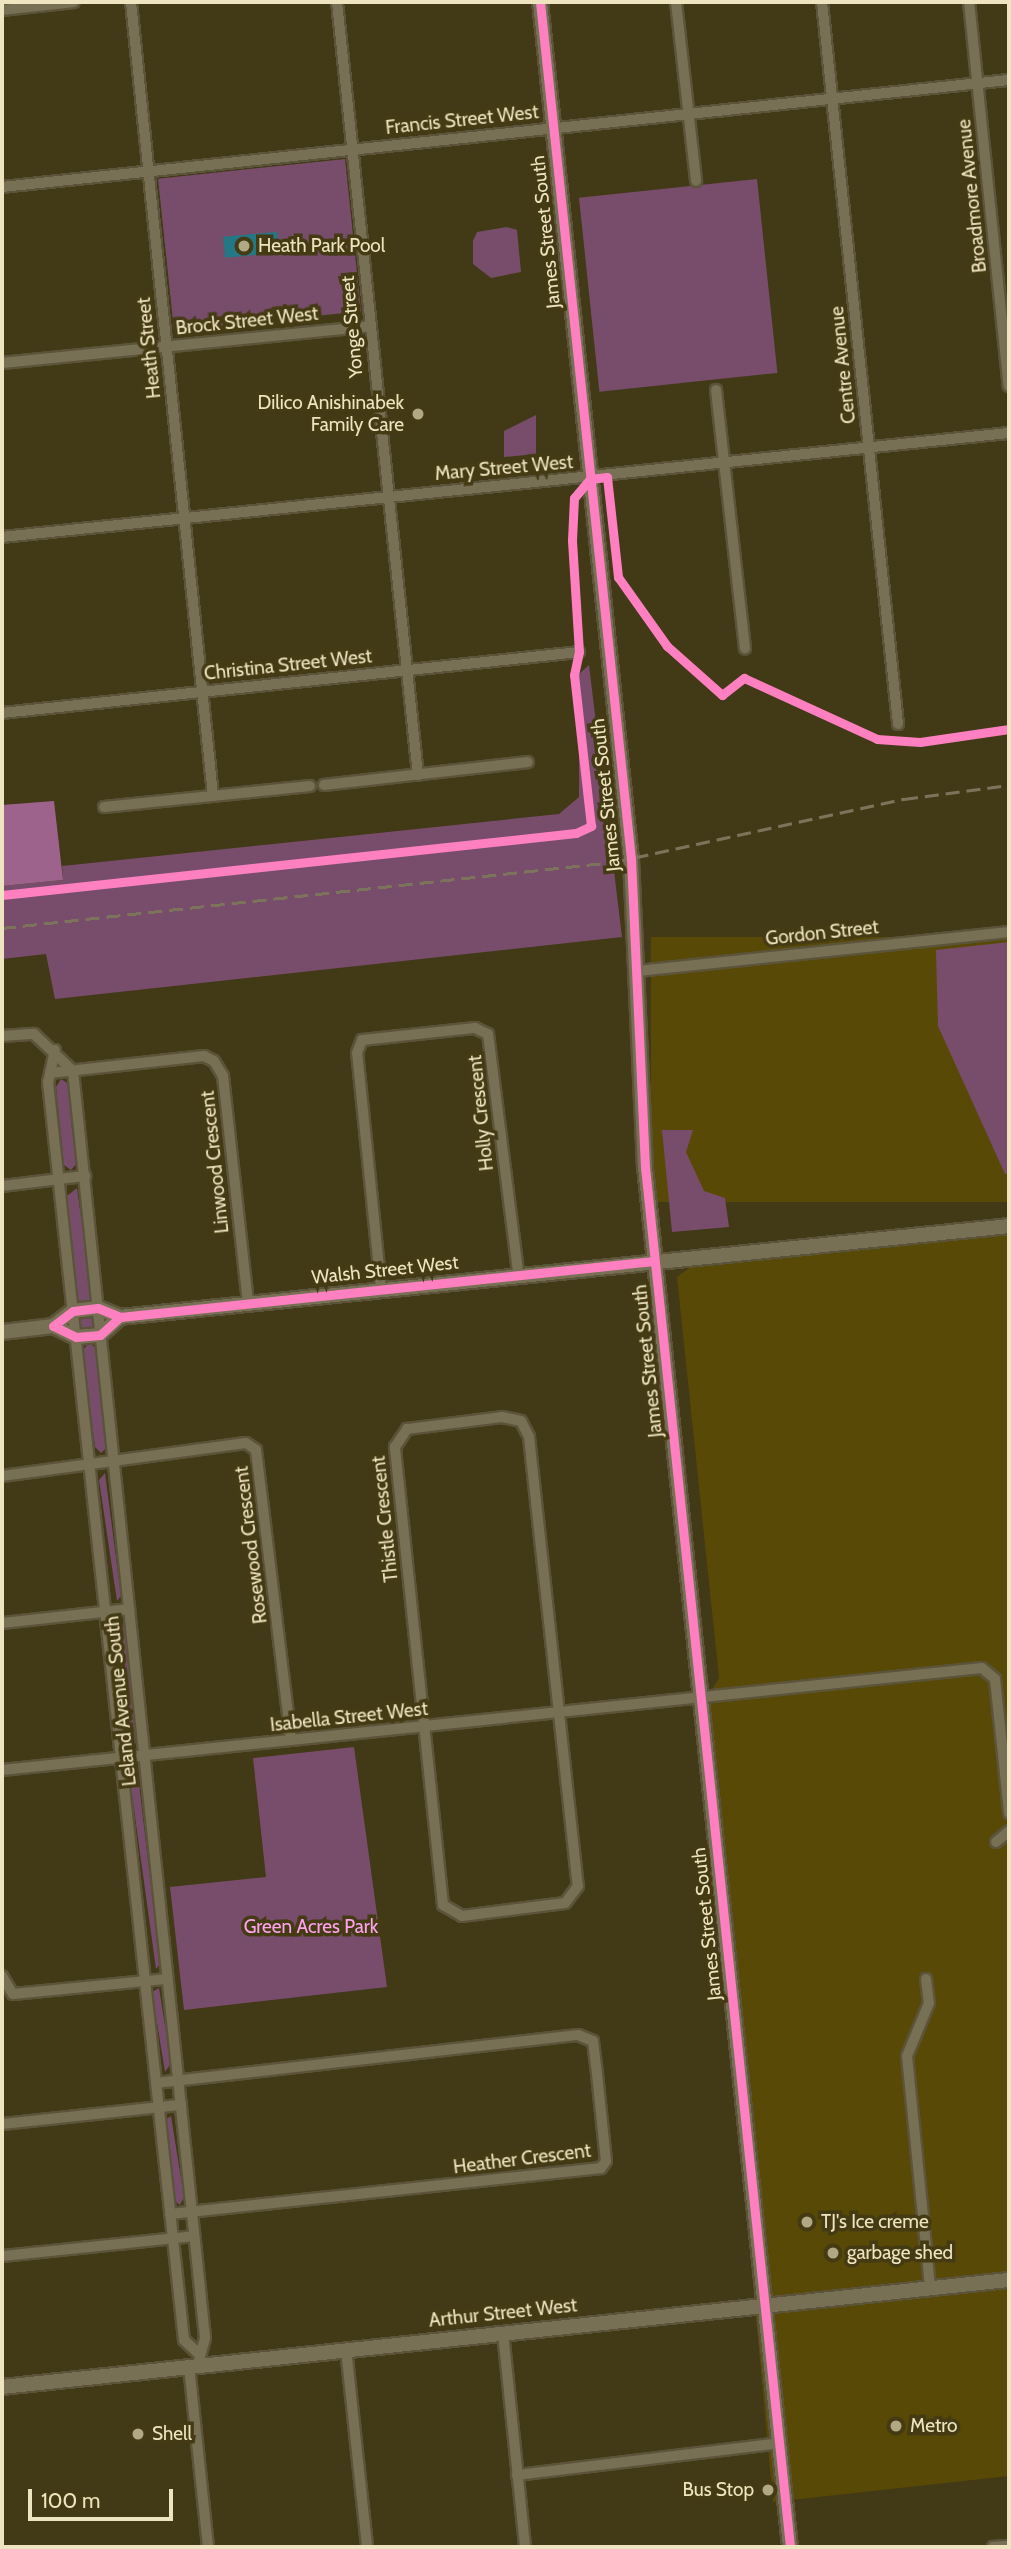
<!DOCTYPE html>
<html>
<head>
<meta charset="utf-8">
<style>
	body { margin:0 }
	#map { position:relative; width:1011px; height:2549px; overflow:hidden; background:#423916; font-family:Cabin,sans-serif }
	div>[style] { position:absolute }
	.built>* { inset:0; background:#594906; transform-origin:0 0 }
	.green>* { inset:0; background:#784d6b; transform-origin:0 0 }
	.round { border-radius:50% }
	.forest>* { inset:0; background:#9d638c }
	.water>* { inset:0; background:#237886; transform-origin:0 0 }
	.roads { filter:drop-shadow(2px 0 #5b543a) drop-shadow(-2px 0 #5b543a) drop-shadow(0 2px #5b543a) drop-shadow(0 -2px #5b543a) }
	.street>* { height:10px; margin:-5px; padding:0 5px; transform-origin:5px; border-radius:5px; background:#787054 }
	.secondary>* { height:14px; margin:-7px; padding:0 7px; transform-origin:7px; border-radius:7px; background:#787054 }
	.rail>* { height:2.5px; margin-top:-1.25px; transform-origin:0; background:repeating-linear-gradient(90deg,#7b745b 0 14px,transparent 0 21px) }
	.cycleway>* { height:9px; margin:-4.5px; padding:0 4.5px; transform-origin:4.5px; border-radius:4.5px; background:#ff80c0 }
	.dots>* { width:19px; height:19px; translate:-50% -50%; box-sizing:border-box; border:4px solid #443a13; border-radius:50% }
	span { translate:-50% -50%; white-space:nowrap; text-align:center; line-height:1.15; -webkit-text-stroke:7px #443a13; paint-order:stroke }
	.street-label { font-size:19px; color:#eee4c0 }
	.poi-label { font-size:19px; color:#eee4c0 }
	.left { translate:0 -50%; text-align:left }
	.right { translate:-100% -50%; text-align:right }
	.park-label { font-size:19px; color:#fea3ec }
	.frame { position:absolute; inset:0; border:4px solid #eee4c0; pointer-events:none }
	.scale { position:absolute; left:28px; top:2489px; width:145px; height:32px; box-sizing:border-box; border:4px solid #eee4c0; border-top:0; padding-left:9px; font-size:21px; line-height:24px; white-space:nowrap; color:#eee4c0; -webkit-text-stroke:5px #443a13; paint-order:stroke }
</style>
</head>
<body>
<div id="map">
	<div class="built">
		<i style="left:1009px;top:937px;width:265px;height:358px;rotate:90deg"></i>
		<i style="clip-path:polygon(1009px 1233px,1009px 2476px,773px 2502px,700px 1710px,719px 1678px,677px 1277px,692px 1266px)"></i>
	</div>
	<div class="green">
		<i style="left:345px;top:159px;width:153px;height:188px;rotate:84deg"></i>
		<i style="left:757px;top:179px;width:195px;height:179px;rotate:84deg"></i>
		<i style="clip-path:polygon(507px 227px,517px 230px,521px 272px,491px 278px,473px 264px,473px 241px,477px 232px)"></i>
		<i style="clip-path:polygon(536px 415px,536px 454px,504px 457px,504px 431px)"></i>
		<i style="clip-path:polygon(589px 665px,622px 937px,55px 999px,46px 954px,2px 959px,2px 886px,63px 880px,62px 866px,559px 814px,579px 797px,579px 674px)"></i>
		<i style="clip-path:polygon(1009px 942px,1009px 1173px,1005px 1174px,938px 1026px,936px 950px)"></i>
		<i style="clip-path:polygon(61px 1079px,70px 1085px,78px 1162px,71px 1170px,64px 1165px,56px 1087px)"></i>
		<i style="clip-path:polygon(662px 1130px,693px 1130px,686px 1152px,704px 1191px,725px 1198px,729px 1227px,672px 1232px)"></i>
		<i style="clip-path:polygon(77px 1188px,92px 1298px,84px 1304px,77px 1299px,67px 1196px)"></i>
		<i class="round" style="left:78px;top:1314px;width:18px;height:18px"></i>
		<i style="clip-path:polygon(89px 1343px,96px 1348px,106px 1448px,101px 1453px,95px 1447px,83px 1350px)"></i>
		<i style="clip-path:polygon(105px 1473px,121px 1596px,117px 1601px,99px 1480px)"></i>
		<i style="clip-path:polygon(119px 1620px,125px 1626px,138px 1740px,133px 1747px,115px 1627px)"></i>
		<i style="clip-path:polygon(354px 1747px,387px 1987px,184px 2010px,170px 1887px,266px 1877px,253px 1758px)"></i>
		<i style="clip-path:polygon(137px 1766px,160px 1964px,156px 1969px,129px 1773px)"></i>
		<i style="clip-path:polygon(159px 1988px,171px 2063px,165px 2072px,152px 1992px)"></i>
		<i style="clip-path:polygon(171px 2116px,184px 2197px,180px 2205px,173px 2200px,165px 2120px)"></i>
	</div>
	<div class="forest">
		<i style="clip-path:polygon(54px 801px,63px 880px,2px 886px,2px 805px)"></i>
	</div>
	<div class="water">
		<i style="left:277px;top:232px;width:21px;height:54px;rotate:85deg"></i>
	</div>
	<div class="roads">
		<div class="street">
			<i style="left:131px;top:2px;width:798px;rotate:84.1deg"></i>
			<i style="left:337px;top:2px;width:777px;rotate:84.02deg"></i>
			<i style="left:676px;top:2px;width:180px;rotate:83.6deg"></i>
			<i style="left:822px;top:2px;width:726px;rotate:83.99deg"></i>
			<i style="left:969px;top:2px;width:386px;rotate:84.1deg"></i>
			<i style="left:2px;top:10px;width:72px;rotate:-6.3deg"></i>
			<i style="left:2px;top:187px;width:1013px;rotate:-6.07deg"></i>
			<i style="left:2px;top:363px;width:370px;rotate:-5.7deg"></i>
			<i style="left:716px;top:390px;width:260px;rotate:83.6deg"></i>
			<i style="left:2px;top:537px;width:1012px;rotate:-5.9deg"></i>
			<i style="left:2px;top:713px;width:580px;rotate:-6.03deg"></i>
			<i style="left:324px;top:785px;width:205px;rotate:-6.4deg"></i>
			<i style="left:104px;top:807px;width:207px;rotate:-5.8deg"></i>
			<i style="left:638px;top:971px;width:373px;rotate:-6deg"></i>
			<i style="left:2px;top:1036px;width:32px;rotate:-4deg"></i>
			<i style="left:34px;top:1034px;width:54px;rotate:43.5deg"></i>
			<i style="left:73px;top:1071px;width:1274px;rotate:84.05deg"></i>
			<i style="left:205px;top:2338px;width:28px;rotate:105deg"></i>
			<i style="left:55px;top:1050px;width:33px;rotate:102deg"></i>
			<i style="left:48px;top:1082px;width:904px;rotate:83.84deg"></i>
			<i style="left:145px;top:1981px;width:361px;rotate:83.8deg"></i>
			<i style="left:184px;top:2340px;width:18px;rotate:43deg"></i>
			<i style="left:50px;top:1073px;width:155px;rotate:-6.3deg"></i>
			<i style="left:204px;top:1056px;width:11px;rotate:27deg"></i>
			<i style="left:214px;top:1061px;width:17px;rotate:59deg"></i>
			<i style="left:223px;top:1076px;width:228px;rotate:83.7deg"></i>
			<i style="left:2px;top:1186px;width:84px;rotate:-6.9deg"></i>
			<i style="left:381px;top:1288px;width:236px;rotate:-95.8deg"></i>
			<i style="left:357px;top:1053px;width:14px;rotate:-69deg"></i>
			<i style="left:362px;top:1040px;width:114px;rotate:-6.1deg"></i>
			<i style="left:475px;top:1028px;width:14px;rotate:25deg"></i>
			<i style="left:488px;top:1034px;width:241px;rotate:82.8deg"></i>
			<i style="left:502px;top:1417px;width:19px;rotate:12deg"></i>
			<i style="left:521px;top:1421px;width:18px;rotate:63deg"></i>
			<i style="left:529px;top:1437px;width:452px;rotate:83.8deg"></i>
			<i style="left:578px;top:1886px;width:21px;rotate:127deg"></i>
			<i style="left:565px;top:1903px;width:104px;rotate:172.8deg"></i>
			<i style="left:462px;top:1916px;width:22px;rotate:-150deg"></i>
			<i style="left:443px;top:1905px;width:461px;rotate:-96deg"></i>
			<i style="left:395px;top:1447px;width:22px;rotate:-56deg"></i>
			<i style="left:407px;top:1429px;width:96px;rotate:-7.2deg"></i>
			<i style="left:2px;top:1476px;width:246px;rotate:-7.7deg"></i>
			<i style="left:246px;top:1443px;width:12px;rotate:35deg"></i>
			<i style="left:256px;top:1450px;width:292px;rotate:83.1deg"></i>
			<i style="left:2px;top:1623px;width:128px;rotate:-6.3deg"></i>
			<i style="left:2px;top:1770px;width:985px;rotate:-5.94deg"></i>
			<i style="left:982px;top:1668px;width:17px;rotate:40deg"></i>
			<i style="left:995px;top:1679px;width:135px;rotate:84deg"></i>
			<i style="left:996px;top:1842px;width:17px;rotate:-40deg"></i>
			<i style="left:2px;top:1976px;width:21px;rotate:59deg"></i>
			<i style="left:13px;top:1994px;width:155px;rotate:-5.6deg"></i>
			<i style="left:926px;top:1979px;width:24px;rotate:83deg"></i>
			<i style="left:929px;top:2003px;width:57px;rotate:112.5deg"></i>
			<i style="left:907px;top:2056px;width:233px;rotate:84.3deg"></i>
			<i style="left:156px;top:2083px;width:425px;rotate:-6.5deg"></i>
			<i style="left:578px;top:2035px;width:16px;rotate:22deg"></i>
			<i style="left:593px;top:2041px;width:33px;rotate:83deg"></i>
			<i style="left:597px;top:2074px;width:87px;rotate:84.1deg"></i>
			<i style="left:606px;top:2161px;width:9px;rotate:126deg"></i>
			<i style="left:601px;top:2168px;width:433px;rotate:173.9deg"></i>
			<i style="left:2px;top:2124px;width:180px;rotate:-6.1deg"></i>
			<i style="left:2px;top:2256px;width:193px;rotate:-5.9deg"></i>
			<i style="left:503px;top:2333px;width:215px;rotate:84.1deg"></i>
			<i style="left:346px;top:2349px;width:199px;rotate:83.9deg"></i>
			<i style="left:189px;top:2366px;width:182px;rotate:84deg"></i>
			<i style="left:517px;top:2475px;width:265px;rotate:-6.9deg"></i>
			<i style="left:993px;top:2547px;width:16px;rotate:-4deg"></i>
		</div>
		<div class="secondary">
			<i style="left:540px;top:2px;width:862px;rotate:83.94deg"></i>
			<i style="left:631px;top:859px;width:308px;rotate:87.4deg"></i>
			<i style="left:645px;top:1167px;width:1388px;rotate:84deg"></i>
			<i style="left:120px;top:1317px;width:27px;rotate:138deg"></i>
			<i style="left:100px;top:1335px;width:24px;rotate:175deg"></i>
			<i style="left:76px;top:1337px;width:25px;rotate:-154deg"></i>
			<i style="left:53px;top:1326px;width:25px;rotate:-37deg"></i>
			<i style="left:73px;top:1311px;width:25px;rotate:-7deg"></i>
			<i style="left:98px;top:1308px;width:24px;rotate:22deg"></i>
			<i style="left:120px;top:1317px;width:894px;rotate:-5.84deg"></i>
			<i style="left:2px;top:1332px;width:51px;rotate:-6.7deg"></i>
			<i style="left:2px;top:2387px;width:1013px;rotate:-6.07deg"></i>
		</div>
	</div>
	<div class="rail">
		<i style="left:2px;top:928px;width:616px;rotate:-6.16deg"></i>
		<i style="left:614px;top:862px;width:297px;rotate:-12.3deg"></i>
		<i style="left:904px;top:799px;width:106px;rotate:-7.6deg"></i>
	</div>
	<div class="cycleway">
		<i style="left:540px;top:2px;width:862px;rotate:83.94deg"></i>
		<i style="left:631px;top:859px;width:308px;rotate:87.4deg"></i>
		<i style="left:645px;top:1167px;width:1388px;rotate:84deg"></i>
		<i style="left:590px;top:479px;width:17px;rotate:-7deg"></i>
		<i style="left:607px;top:477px;width:101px;rotate:83.7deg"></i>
		<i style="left:618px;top:577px;width:85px;rotate:54.6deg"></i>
		<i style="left:667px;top:646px;width:74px;rotate:41.7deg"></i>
		<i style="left:722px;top:695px;width:28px;rotate:-38deg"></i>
		<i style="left:744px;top:678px;width:146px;rotate:24.6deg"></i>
		<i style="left:877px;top:739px;width:43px;rotate:4deg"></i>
		<i style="left:920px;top:742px;width:90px;rotate:-8.3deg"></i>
		<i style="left:2px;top:895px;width:577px;rotate:-6.16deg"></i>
		<i style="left:576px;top:833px;width:17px;rotate:-25deg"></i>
		<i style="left:591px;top:826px;width:152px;rotate:-96.4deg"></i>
		<i style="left:574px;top:675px;width:24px;rotate:-78deg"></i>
		<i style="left:579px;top:652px;width:112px;rotate:-93.6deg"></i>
		<i style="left:572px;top:540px;width:42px;rotate:-87.3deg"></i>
		<i style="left:574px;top:498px;width:25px;rotate:-50deg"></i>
		<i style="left:120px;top:1317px;width:27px;rotate:138deg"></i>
		<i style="left:100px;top:1335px;width:24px;rotate:175deg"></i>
		<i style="left:76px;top:1337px;width:25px;rotate:-154deg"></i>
		<i style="left:53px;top:1326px;width:25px;rotate:-37deg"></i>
		<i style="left:73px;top:1311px;width:25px;rotate:-7deg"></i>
		<i style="left:98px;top:1308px;width:24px;rotate:22deg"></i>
		<i style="left:120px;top:1317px;width:537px;rotate:-5.99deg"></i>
	</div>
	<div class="dots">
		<i style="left:244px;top:246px;background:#b2a884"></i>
		<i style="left:418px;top:414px;background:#b2a884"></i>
		<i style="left:807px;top:2222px;background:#b2a884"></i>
		<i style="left:833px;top:2253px;background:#b2a884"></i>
		<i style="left:896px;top:2426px;background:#b2a884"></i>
		<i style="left:138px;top:2434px;background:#b2a884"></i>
		<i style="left:768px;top:2490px;background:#b2a884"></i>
	</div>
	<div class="street-label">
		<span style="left:462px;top:120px;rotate:-6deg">Francis Street West</span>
		<span style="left:972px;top:196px;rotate:-96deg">Broadmore Avenue</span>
		<span style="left:546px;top:232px;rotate:-96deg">James Street South</span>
		<span style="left:247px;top:321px;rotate:-6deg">Brock Street West</span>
		<span style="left:352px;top:327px;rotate:-95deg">Yonge Street</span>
		<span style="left:149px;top:348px;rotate:-96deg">Heath Street</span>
		<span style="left:843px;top:365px;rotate:-96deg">Centre Avenue</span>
		<span style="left:504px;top:468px;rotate:-5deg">Mary Street West</span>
		<span style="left:288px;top:665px;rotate:-6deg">Christina Street West</span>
		<span style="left:606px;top:795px;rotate:-96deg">James Street South</span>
		<span style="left:822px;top:933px;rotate:-6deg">Gordon Street</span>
		<span style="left:481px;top:1113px;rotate:-96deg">Holly Crescent</span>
		<span style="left:215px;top:1162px;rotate:-96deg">Linwood Crescent</span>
		<span style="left:385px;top:1270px;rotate:-6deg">Walsh Street West</span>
		<span style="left:648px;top:1361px;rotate:-96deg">James Street South</span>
		<span style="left:385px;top:1519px;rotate:-96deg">Thistle Crescent</span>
		<span style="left:251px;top:1545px;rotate:-97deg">Rosewood Crescent</span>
		<span style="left:121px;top:1701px;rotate:-96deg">Leland Avenue South</span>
		<span style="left:349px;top:1717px;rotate:-6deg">Isabella Street West</span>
		<span style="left:707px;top:1924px;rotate:-96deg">James Street South</span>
		<span style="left:522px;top:2159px;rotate:-7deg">Heather Crescent</span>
		<span style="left:503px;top:2313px;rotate:-6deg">Arthur Street West</span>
	</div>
	<div class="poi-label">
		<span class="left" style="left:258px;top:246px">Heath Park Pool</span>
		<span class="right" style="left:404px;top:414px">Dilico Anishinabek<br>Family Care</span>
		<span class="left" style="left:821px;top:2222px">TJ's Ice creme</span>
		<span class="left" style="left:847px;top:2253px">garbage shed</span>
		<span class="left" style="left:910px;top:2426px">Metro</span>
		<span class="left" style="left:152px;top:2434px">Shell</span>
		<span class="right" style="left:754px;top:2490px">Bus Stop</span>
	</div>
	<div class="park-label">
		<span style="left:311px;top:1927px">Green Acres Park</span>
	</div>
	<div class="frame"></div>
	<div class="scale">100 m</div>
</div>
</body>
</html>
